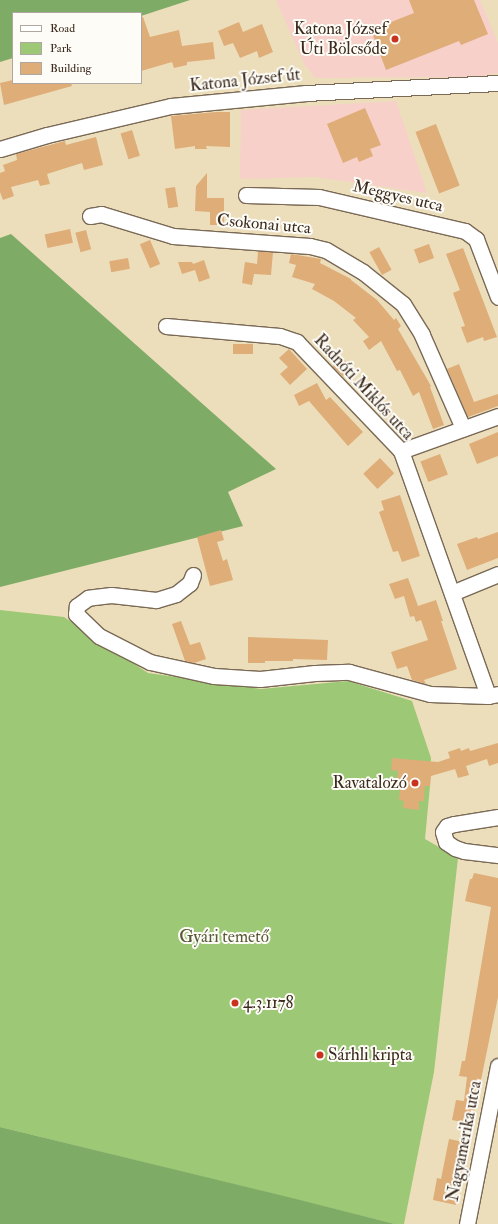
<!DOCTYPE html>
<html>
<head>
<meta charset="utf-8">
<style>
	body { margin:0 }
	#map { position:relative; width:498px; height:1224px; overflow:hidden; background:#ecdebb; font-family:"IM FELL Double Pica",serif }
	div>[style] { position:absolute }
	.built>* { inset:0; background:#f7d0c9 }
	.green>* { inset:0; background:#9dc875 }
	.forest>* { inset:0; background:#7eac66 }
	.building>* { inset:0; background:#dead78; transform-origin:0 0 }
	.roads { filter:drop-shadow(1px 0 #796955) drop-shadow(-1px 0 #796955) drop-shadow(0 1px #796955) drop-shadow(0 -1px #796955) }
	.minor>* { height:15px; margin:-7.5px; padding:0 7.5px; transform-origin:7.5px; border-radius:7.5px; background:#fff }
	.dots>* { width:11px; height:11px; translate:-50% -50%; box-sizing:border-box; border:2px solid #fdfcf7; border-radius:50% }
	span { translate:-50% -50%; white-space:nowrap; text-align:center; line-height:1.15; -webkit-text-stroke:4px #fdfcf7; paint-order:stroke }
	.poi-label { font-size:17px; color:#3b2a1e }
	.right { translate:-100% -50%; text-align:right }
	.left { translate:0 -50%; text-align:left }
	.street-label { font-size:17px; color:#3b2a1e }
	.park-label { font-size:17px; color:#585938 }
	.legend { position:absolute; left:12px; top:12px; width:130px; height:72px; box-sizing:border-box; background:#fdfcf7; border:1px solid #afa8a0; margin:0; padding:5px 7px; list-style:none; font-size:12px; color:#3b2a1e }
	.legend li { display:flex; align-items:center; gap:8px; height:20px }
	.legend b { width:20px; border:1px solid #afa8a0 }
</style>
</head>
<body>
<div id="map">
	<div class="built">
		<i style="clip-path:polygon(276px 0,480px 0,498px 43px,498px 73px,477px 77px,315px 78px,303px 62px)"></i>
		<i style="clip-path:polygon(396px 101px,427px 193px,315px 177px,240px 179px,241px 110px)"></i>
	</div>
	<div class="green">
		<i style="clip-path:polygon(0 610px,64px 617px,148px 673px,261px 689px,348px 681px,412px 701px,431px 758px,430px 786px,425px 839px,458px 858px,434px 1072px,404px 1224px,395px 1224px,0 1127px)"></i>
	</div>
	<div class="forest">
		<i style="clip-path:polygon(0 0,190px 0,141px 16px,141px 13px,13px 13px,13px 58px,0 62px)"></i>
		<i style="clip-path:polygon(11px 234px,276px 469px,228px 492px,243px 526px,0 587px,0 238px)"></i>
		<i style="clip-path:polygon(0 1127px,292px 1198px,395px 1224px,0 1224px)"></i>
	</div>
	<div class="building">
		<i style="clip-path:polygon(409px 0,474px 0,488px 34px,461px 45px,459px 41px,386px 70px,371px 30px,414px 13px)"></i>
		<i style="clip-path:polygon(141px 17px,143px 17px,150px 37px,179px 30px,182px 46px,213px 42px,215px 59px,187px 62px,187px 65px,174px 68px,172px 62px,141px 71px)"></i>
		<i style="clip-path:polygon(239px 22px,243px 32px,262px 24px,273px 52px,259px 58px,257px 51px,240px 58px,233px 43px,224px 46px,218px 31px)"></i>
		<i style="clip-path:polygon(13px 80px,13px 83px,71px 83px,72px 86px,4px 105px,0 83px)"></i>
		<i style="clip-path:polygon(365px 108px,381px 145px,370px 149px,373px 156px,359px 162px,357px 157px,343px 163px,327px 124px)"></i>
		<i style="clip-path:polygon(216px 112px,230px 112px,230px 147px,206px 146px,207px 149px,195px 149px,195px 146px,175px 149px,171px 116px)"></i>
		<i style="left:436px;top:124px;width:66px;height:22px;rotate:69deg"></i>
		<i style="left:132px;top:130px;width:27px;height:12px;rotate:73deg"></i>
		<i style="clip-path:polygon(96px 137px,103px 165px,84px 170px,82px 163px,47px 174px,50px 184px,40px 186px,38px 180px,11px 187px,14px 196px,3px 200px,0 192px,0 173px,5px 171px,3px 165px,17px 160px,16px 154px,65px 141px,66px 145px)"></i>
		<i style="clip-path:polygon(207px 173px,207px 198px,224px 198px,224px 225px,210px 225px,210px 212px,195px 211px,196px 186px)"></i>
		<i style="left:175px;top:187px;width:20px;height:10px;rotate:81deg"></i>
		<i style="left:70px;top:229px;width:14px;height:26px;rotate:78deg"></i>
		<i style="left:86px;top:230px;width:20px;height:11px;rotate:75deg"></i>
		<i style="left:150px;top:240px;width:26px;height:11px;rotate:67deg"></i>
		<i style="left:429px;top:244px;width:15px;height:16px;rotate:70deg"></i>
		<i style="left:379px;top:247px;width:26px;height:11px;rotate:61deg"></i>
		<i style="clip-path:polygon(463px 248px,497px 337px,484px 341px,483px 337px,467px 343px,461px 327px,465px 326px,453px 293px,460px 290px,446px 254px)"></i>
		<i style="clip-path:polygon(258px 252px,273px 252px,271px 275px,254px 274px,252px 285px,242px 283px,245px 262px,257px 264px)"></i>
		<i style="clip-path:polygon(291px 254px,321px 259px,320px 263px,351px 279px,351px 280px,377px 300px,394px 320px,396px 318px,401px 326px,398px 329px,431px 386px,430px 387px,444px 425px,433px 429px,419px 392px,413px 396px,400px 370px,397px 371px,381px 341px,369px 350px,363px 341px,369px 337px,353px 320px,356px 318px,334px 301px,312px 289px,315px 284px,292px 277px,296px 265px,289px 263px)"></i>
		<i style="left:128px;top:258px;width:11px;height:19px;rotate:80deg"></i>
		<i style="clip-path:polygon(204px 260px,210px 278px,199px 282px,195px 270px,182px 274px,178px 262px,192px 262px,193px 264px)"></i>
		<i style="left:233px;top:344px;width:20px;height:10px"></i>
		<i style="clip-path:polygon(289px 349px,307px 369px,290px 385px,280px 374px,288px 367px,279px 358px)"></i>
		<i style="left:341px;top:357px;width:15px;height:13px;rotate:42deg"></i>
		<i style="clip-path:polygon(459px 364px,474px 402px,498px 394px,498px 406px,468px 417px,447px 369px)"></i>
		<i style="clip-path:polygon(317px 383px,326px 400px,330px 397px,363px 432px,348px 446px,309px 401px,299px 406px,294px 395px)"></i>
		<i style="clip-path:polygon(498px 432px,498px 456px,477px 464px,469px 444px)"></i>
		<i style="left:440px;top:454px;width:22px;height:21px;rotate:69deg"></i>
		<i style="left:380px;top:458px;width:21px;height:23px;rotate:47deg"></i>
		<i style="clip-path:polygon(400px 495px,420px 556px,402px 562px,398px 551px,393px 552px,379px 512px,384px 510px,381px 501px)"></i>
		<i style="clip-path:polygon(221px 530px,224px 540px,217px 542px,223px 561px,227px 559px,233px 580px,210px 586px,197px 537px)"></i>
		<i style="clip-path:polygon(498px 532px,498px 558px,467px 570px,457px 544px,477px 537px,478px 539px)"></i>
		<i style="clip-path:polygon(408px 578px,418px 606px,436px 600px,443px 621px,441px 621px,457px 669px,424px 680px,426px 684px,412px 680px,407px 666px,397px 669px,391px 652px,428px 640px,421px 620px,416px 622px,414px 616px,410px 617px,404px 596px,395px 599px,389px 584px)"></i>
		<i style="clip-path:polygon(181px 621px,190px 645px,200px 642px,206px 659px,194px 663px,185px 661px,172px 624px)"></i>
		<i style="clip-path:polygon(248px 637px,328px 640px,327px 660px,293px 659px,293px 661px,265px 661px,265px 663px,248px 663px)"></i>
		<i style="clip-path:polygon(498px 743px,498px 763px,489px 766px,487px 759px,466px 766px,469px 775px,458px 778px,455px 769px,431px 776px,430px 786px,425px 786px,424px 801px,419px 801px,419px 810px,403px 808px,404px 801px,399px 800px,401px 780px,397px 780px,398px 771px,391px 770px,392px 758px,438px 762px,450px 758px,448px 752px,460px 748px,461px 751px,469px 748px,470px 751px)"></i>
		<i style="clip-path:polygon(474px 873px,498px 878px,498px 997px,472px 1124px,452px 1120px,456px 1100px,464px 1101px,467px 1077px,459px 1076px,462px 1061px,465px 1061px,491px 907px,465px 901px,470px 879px,472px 879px)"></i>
		<i style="clip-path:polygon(449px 1139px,469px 1143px,456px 1205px,433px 1200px,437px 1178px,441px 1179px)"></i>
	</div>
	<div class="roads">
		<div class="minor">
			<i style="left:0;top:149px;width:49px;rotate:-16.6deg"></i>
			<i style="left:47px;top:135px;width:127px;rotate:-13.2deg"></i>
			<i style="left:171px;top:106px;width:136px;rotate:-5.5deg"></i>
			<i style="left:306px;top:93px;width:192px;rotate:-3deg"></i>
			<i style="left:246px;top:195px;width:73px;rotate:1.6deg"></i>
			<i style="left:319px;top:197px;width:150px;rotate:13.1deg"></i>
			<i style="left:465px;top:231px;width:14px;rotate:36deg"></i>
			<i style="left:476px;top:239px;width:62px;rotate:69.2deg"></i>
			<i style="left:90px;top:216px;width:11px;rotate:-10deg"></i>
			<i style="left:101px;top:214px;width:75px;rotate:17deg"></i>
			<i style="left:173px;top:236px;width:137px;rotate:4.2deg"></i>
			<i style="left:310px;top:246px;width:16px;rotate:14deg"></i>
			<i style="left:326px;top:250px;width:43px;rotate:30.7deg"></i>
			<i style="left:363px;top:272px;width:51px;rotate:38.7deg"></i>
			<i style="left:403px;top:304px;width:36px;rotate:58deg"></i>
			<i style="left:422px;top:335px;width:102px;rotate:66.2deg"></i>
			<i style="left:166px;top:326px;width:114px;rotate:5deg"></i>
			<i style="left:280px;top:336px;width:18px;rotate:19deg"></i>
			<i style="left:297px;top:342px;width:151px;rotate:46.3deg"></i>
			<i style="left:401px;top:451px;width:260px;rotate:70.4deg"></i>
			<i style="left:401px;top:451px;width:103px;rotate:-19.8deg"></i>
			<i style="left:193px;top:575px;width:9px;rotate:111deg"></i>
			<i style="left:190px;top:583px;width:18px;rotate:142deg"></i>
			<i style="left:176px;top:594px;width:21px;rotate:163deg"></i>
			<i style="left:156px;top:600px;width:45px;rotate:-173.7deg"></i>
			<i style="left:111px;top:595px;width:23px;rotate:173deg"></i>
			<i style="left:88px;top:598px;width:14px;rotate:144deg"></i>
			<i style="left:77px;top:606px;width:8px;rotate:97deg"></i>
			<i style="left:76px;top:614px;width:32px;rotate:44deg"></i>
			<i style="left:99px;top:636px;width:57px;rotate:27deg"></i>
			<i style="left:150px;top:662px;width:66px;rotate:12.3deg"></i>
			<i style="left:214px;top:676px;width:46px;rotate:3.7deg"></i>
			<i style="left:260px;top:679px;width:55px;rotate:-6.2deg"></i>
			<i style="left:315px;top:673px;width:34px;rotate:-2deg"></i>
			<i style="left:349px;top:672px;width:84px;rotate:15.2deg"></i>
			<i style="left:430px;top:694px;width:58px;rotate:2deg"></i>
			<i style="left:488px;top:696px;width:10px;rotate:-11deg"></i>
			<i style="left:452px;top:593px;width:50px;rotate:-22.4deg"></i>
			<i style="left:498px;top:817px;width:45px;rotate:171deg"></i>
			<i style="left:454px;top:824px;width:7px;rotate:164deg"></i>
			<i style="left:447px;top:826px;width:7px;rotate:124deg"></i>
			<i style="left:443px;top:832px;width:10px;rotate:73deg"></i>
			<i style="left:446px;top:842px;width:11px;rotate:34deg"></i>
			<i style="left:455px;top:848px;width:9px;rotate:18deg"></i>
			<i style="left:464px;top:851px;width:34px;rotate:7deg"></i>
			<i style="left:467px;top:1224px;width:161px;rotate:-78.9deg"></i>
		</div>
	</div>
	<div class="dots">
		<i style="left:395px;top:39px;background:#c8321e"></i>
		<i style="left:415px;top:783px;background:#c8321e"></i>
		<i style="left:235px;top:1003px;background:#c8321e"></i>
		<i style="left:320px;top:1055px;background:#c8321e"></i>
	</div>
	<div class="poi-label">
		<span class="right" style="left:387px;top:39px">Katona József<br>Úti Bölcsőde</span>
		<span class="right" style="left:407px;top:783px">Ravatalozó</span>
		<span class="left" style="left:243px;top:1003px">4.3.1178</span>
		<span class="left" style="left:328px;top:1055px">Sárhli kripta</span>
	</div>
	<div class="street-label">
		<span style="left:245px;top:80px;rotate:-6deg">Katona József út</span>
		<span style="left:398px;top:196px;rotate:13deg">Meggyes utca</span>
		<span style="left:264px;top:224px;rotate:5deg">Csokonai utca</span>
		<span style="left:364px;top:387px;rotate:47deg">Radnóti Miklós utca</span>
		<span style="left:464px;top:1141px;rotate:-79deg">Nagyamerika utca</span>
	</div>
	<div class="park-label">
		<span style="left:224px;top:937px">Gyári temető</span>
	</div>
	<ul class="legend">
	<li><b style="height:5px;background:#fff"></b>Road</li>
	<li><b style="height:11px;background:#9dc875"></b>Park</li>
	<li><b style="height:11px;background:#dead78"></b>Building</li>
	</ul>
</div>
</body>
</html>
